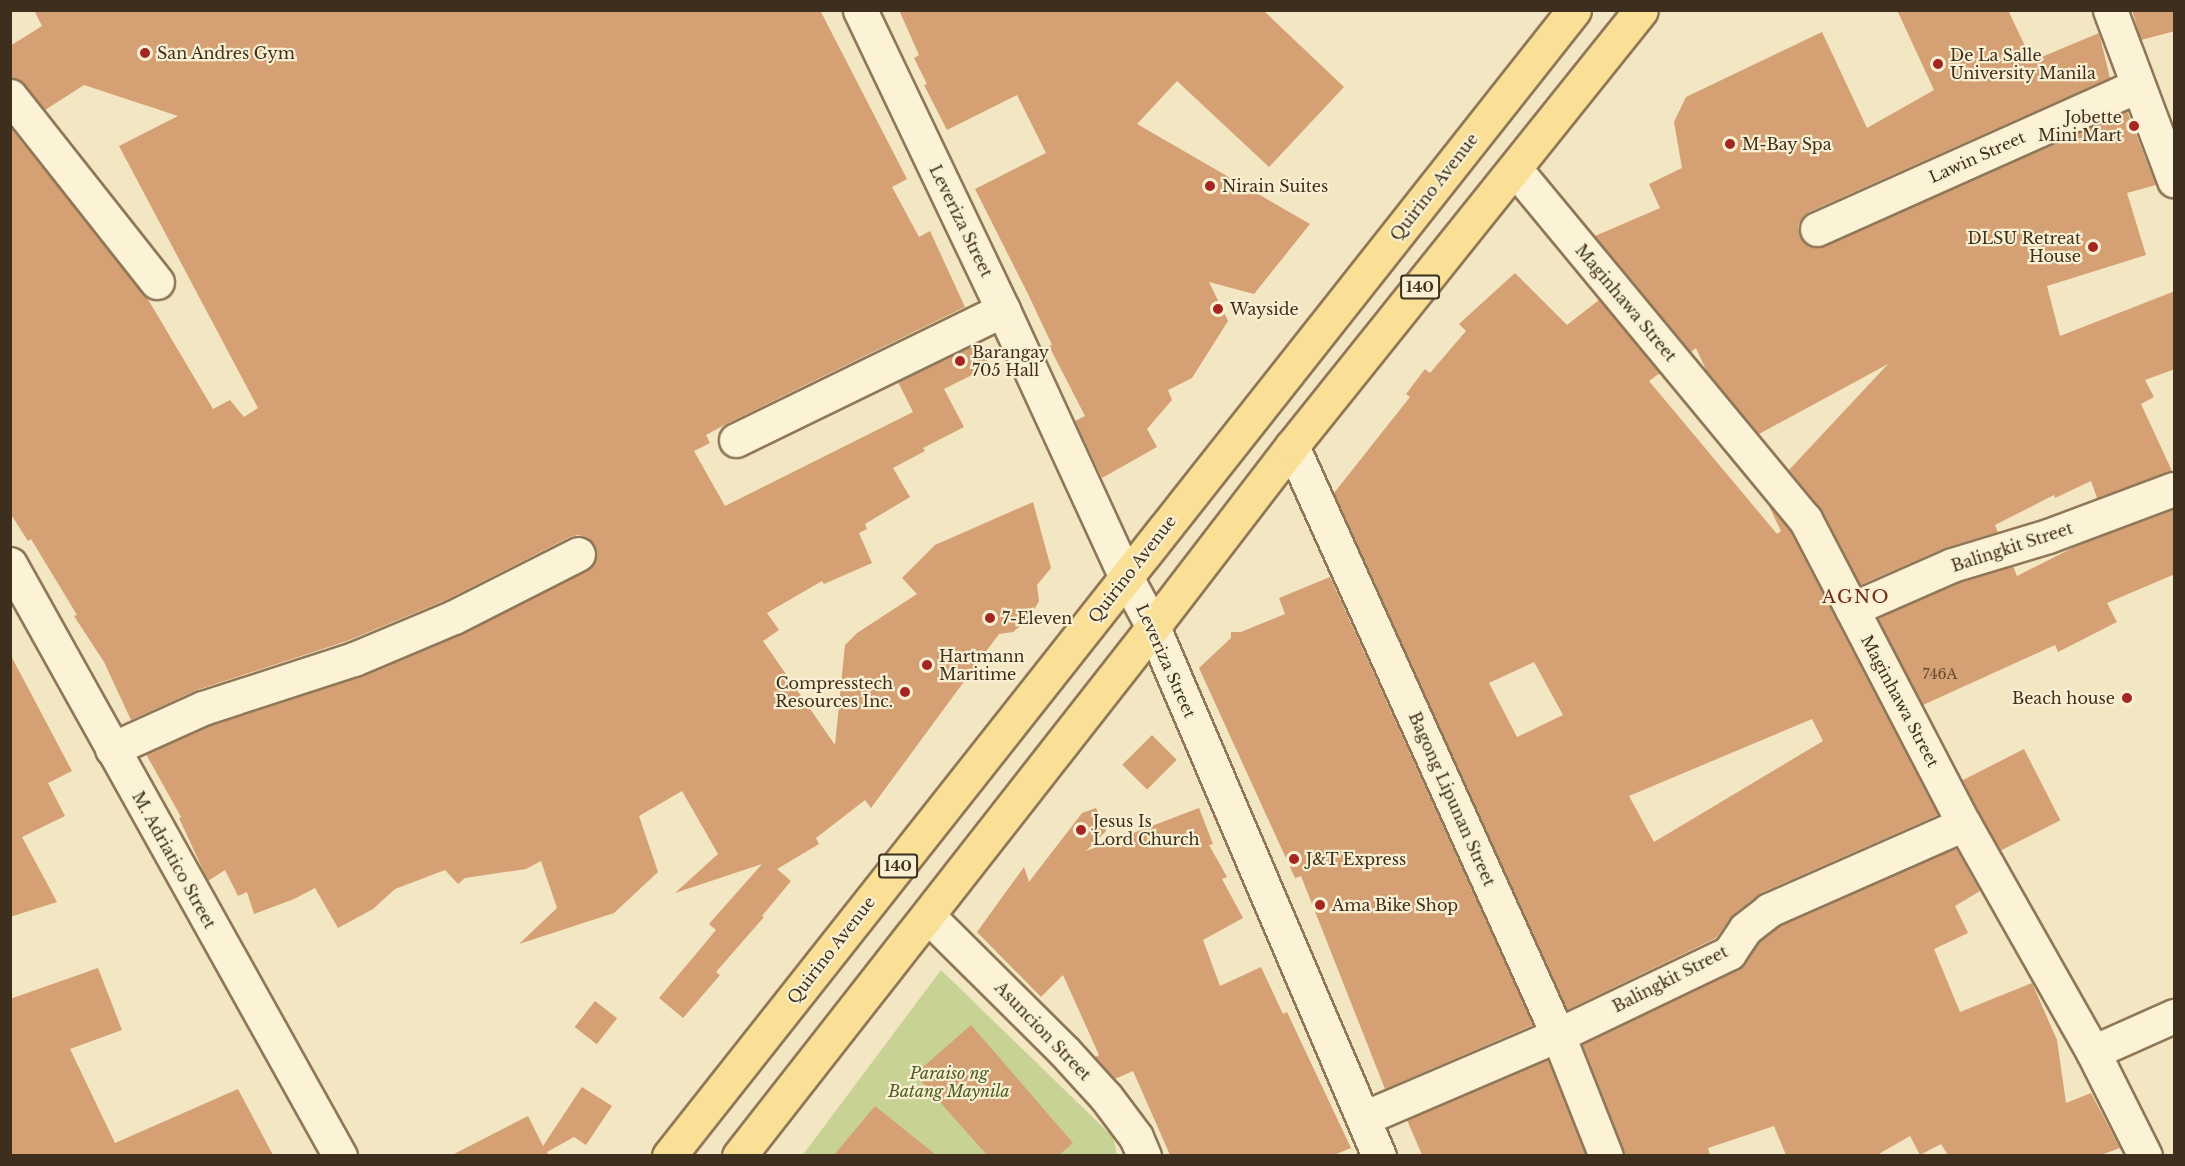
<!DOCTYPE html>
<html>
<head>
<meta charset="utf-8">
<style>
	body { margin:0 }
	#map { position:relative; width:2185px; height:1166px; overflow:hidden; background:#f3e6c2; font-family:"Libre Baskerville",serif }
	div>[style] { position:absolute }
	.green>* { inset:0; background:#c8d295 }
	.building>* { inset:0; background:#d5a074; transform-origin:0 0 }
	.roads { filter:drop-shadow(2px 0 #8f7757) drop-shadow(-2px 0 #8f7757) drop-shadow(0 2px #8f7757) drop-shadow(0 -2px #8f7757) }
	.minor>* { height:33px; margin:-16.5px; padding:0 16.5px; transform-origin:16.5px; border-radius:16.5px; background:#fcf3d7 }
	.major>* { height:33px; margin:-16.5px; padding:0 16.5px; transform-origin:16.5px; border-radius:16.5px; background:#fadf96 }
	.dots>* { width:16px; height:16px; translate:-50% -50%; box-sizing:border-box; border:3px solid #f9f0d3; border-radius:50% }
	span { translate:-50% -50%; white-space:nowrap; text-align:center; line-height:1.15; -webkit-text-stroke:4.5px #f9f0d3; paint-order:stroke }
	.number-label { font-size:14px; color:#634a33 }
	.number-label span { -webkit-text-stroke-width:0 }
	.shield-label span { padding:2px 4px; background:#f9f0d3; border:2px solid; border-radius:4px; -webkit-text-stroke-width:0 }
	.shield-label { font-size:15px; color:#3d2e1d; font-weight:700 }
	.poi-label { font-size:16px; color:#3d2e1d }
	.left { translate:0 -50%; text-align:left }
	.right { translate:-100% -50%; text-align:right }
	.street-label { font-size:16px; color:#3d2e1d }
	.park-label { font-size:16px; color:#4b5c21; font-style:italic }
	.neighbourhood-label { font-size:18px; color:#6f2d17; letter-spacing:1.5px }
	.frame { position:absolute; inset:0; border:12px solid #3d2e1d; pointer-events:none }
</style>
</head>
<body>
<div id="map">
	<div class="green">
		<i style="clip-path:polygon(941px 970px,1113px 1137px,1117px 1155px,802px 1156px)"></i>
	</div>
	<div class="building">
		<i style="clip-path:polygon(34px 10px,820px 10px,907px 179px,892px 187px,919px 237px,930px 231px,965px 307px,728px 423px,706px 435px,710px 443px,694px 451px,725px 506px,913px 412px,898px 382px,978px 343px,990px 366px,944px 389px,964px 427px,923px 448px,925px 451px,893px 468px,910px 497px,865px 524px,867px 529px,859px 533px,872px 563px,824px 584px,822px 581px,767px 613px,779px 630px,763px 641px,835px 745px,845px 645px,857px 633px,917px 594px,902px 578px,935px 545px,1033px 502px,1051px 568px,1037px 585px,1039px 601px,1029px 619px,1013px 632px,999px 634px,871px 808px,865px 800px,816px 838px,819px 844px,777px 869px,791px 881px,762px 916px,764px 917px,716px 972px,720px 975px,683px 1018px,659px 998px,716px 930px,709px 924px,762px 864px,675px 893px,718px 854px,682px 791px,639px 816px,658px 872px,614px 913px,519px 944px,557px 908px,541px 861px,526px 869px,465px 878px,458px 884px,445px 870px,395px 889px,373px 909px,338px 928px,315px 888px,294px 899px,254px 914px,247px 892px,238px 896px,225px 870px,208px 881px,179px 818px,181px 817px,146px 754px,210px 726px,360px 677px,461px 634px,586px 571px,594px 564px,597px 554px,594px 545px,588px 538px,578px 535px,570px 537px,446px 600px,347px 641px,197px 690px,131px 720px,104px 662px,74px 616px,77px 615px,31px 539px,28px 541px,10px 513px,10px 127px,146px 296px,213px 409px,230px 400px,244px 417px,258px 408px,119px 146px,178px 116px,84px 85px,45px 110px,24px 84px,10px 78px,10px 46px,42px 26px)"></i>
		<i style="clip-path:polygon(899px 10px,1263px 10px,1344px 87px,1269px 167px,1177px 81px,1137px 124px,1310px 224px,1254px 294px,1209px 282px,1228px 321px,1192px 378px,1168px 390px,1172px 400px,1147px 429px,1157px 447px,1102px 478px,1075px 421px,1085px 416px,1049px 346px,1052px 345px,1028px 294px,975px 189px,1046px 153px,1017px 95px,947px 130px,924px 85px,927px 84px,914px 58px,919px 55px)"></i>
		<i style="clip-path:polygon(1897px 10px,2008px 10px,2032px 61px,2099px 33px,2110px 78px,1809px 212px,1802px 218px,1798px 226px,1800px 237px,1807px 244px,1814px 248px,1825px 246px,2127px 111px,2156px 185px,2127px 193px,2146px 255px,2047px 286px,2060px 336px,2175px 291px,2175px 369px,2145px 380px,2154px 397px,2141px 404px,2172px 471px,2097px 498px,2091px 481px,2055px 498px,2054px 495px,1995px 525px,1998px 532px,1945px 548px,1860px 585px,1822px 510px,1789px 470px,1888px 364px,1759px 434px,1706px 370px,1696px 348px,1691px 352px,1595px 236px,1660px 208px,1649px 184px,1682px 168px,1674px 122px,1686px 97px,1822px 32px,1867px 128px,1934px 90px)"></i>
		<i style="clip-path:polygon(2132px 10px,2175px 10px,2175px 31px,2141px 40px)"></i>
		<i style="clip-path:polygon(evenodd,1515px 273px,1567px 325px,1599px 300px,1660px 373px,1649px 381px,1777px 534px,1781px 531px,1768px 504px,1789px 529px,1938px 815px,1761px 893px,1733px 915px,1716px 938px,1567px 1010px,1334px 493px,1410px 397px,1406px 394px,1425px 369px,1430px 373px,1466px 331px,1459px 324px,1515px 273px,1534px 662px,1563px 715px,1517px 737px,1489px 683px,1534px 662px,1515px 273px,1812px 719px,1823px 741px,1654px 842px,1629px 796px,1812px 719px)"></i>
		<i style="clip-path:polygon(2175px 509px,2175px 574px,2107px 603px,2117px 622px,2058px 652px,2055px 645px,1923px 705px,1878px 618px,1959px 583px,2013px 566px,2017px 576px,2078px 545px)"></i>
		<i style="clip-path:polygon(1330px 577px,1533px 1025px,1385px 1089px,1301px 876px,1295px 878px,1199px 668px,1231px 638px,1231px 632px,1241px 632px,1285px 614px,1279px 598px)"></i>
		<i style="clip-path:polygon(10px 654px,72px 771px,48px 783px,65px 816px,22px 837px,57px 902px,10px 917px)"></i>
		<i style="left:1152px;top:735px;width:35px;height:42px;rotate:45deg"></i>
		<i style="left:2024px;top:749px;width:80px;height:69px;rotate:63deg"></i>
		<i style="clip-path:polygon(1096px 808px,1106px 831px,1086px 851px,1199px 808px,1213px 844px,1209px 845px,1227px 877px,1222px 879px,1243px 918px,1203px 940px,1220px 986px,1261px 967px,1283px 1014px,1287px 1012px,1351px 1148px,1334px 1155px,1170px 1155px,1133px 1071px,1115px 1079px,1095px 1057px,1099px 1055px,1063px 975px,1041px 997px,977px 932px,1024px 867px,1029px 882px,1082px 813px)"></i>
		<i style="clip-path:polygon(1956px 848px,1980px 891px,1955px 906px,1968px 933px,1934px 949px,1960px 1012px,2032px 983px,2057px 1040px,2066px 1103px,2091px 1093px,2120px 1148px,2101px 1155px,1948px 1155px,1941px 1144px,1920px 1155px,1910px 1136px,1877px 1155px,1786px 1155px,1774px 1126px,1708px 1148px,1710px 1155px,1624px 1155px,1582px 1044px,1737px 970px,1759px 942px,1779px 926px)"></i>
		<i style="clip-path:polygon(98px 968px,122px 1030px,70px 1049px,115px 1143px,238px 1089px,273px 1155px,10px 1155px,10px 999px)"></i>
		<i style="left:595px;top:1001px;width:28px;height:33px;rotate:38deg"></i>
		<i style="clip-path:polygon(971px 1025px,1073px 1143px,1059px 1155px,987px 1155px,915px 1074px)"></i>
		<i style="clip-path:polygon(1548px 1060px,1586px 1155px,1422px 1155px,1407px 1120px)"></i>
		<i style="clip-path:polygon(582px 1087px,612px 1106px,586px 1145px,574px 1137px,547px 1152px,548px 1155px,452px 1155px,528px 1116px,543px 1146px)"></i>
		<i style="clip-path:polygon(875px 1106px,936px 1155px,834px 1155px)"></i>
	</div>
	<div class="roads">
		<div class="minor">
			<i style="left:860px;top:10px;width:332px;rotate:64.5deg"></i>
			<i style="left:1003px;top:310px;width:294px;rotate:65.3deg"></i>
			<i style="left:1126px;top:577px;width:57px;rotate:61.6deg"></i>
			<i style="left:1153px;top:627px;width:575px;rotate:66.87deg"></i>
			<i style="left:2110px;top:10px;width:182px;rotate:69.4deg"></i>
			<i style="left:10px;top:96px;width:237px;rotate:51.7deg"></i>
			<i style="left:1515px;top:169px;width:455px;rotate:50.4deg"></i>
			<i style="left:1805px;top:519px;width:344px;rotate:62.5deg"></i>
			<i style="left:1964px;top:824px;width:262px;rotate:60.5deg"></i>
			<i style="left:2093px;top:1052px;width:116px;rotate:63.4deg"></i>
			<i style="left:1817px;top:229px;width:350px;rotate:-24.1deg"></i>
			<i style="left:736px;top:440px;width:297px;rotate:-26deg"></i>
			<i style="left:1292px;top:446px;width:646px;rotate:65.7deg"></i>
			<i style="left:1558px;top:1035px;width:130px;rotate:68.4deg"></i>
			<i style="left:10px;top:564px;width:678px;rotate:60.86deg"></i>
			<i style="left:1852px;top:609px;width:109px;rotate:-23.7deg"></i>
			<i style="left:1952px;top:565px;width:100px;rotate:-16.8deg"></i>
			<i style="left:2048px;top:536px;width:134px;rotate:-20.5deg"></i>
			<i style="left:112px;top:749px;width:100px;rotate:-24.3deg"></i>
			<i style="left:203px;top:708px;width:159px;rotate:-18deg"></i>
			<i style="left:354px;top:659px;width:108px;rotate:-22.8deg"></i>
			<i style="left:454px;top:617px;width:139px;rotate:-26.9deg"></i>
			<i style="left:928px;top:916px;width:192px;rotate:44.8deg"></i>
			<i style="left:1064px;top:1051px;width:62px;rotate:47.6deg"></i>
			<i style="left:1106px;top:1097px;width:50px;rotate:53.1deg"></i>
			<i style="left:1136px;top:1137px;width:21px;rotate:67deg"></i>
			<i style="left:2093px;top:1052px;width:89px;rotate:-24deg"></i>
			<i style="left:1364px;top:1118px;width:211px;rotate:-23.2deg"></i>
			<i style="left:1558px;top:1035px;width:190px;rotate:-25.6deg"></i>
			<i style="left:1729px;top:953px;width:29px;rotate:-56deg"></i>
			<i style="left:1745px;top:929px;width:31px;rotate:-38deg"></i>
			<i style="left:1769px;top:910px;width:213px;rotate:-23.8deg"></i>
		</div>
		<div class="major">
			<i style="left:669px;top:1156px;width:1460px;rotate:-51.7deg"></i>
			<i style="left:739px;top:1156px;width:672px;rotate:-51.95deg"></i>
			<i style="left:1153px;top:627px;width:228px;rotate:-52.5deg"></i>
			<i style="left:1292px;top:446px;width:558px;rotate:-51.32deg"></i>
		</div>
	</div>
	<div class="dots">
		<i style="left:145px;top:53px;background:#a52520"></i>
		<i style="left:1938px;top:64px;background:#a52520"></i>
		<i style="left:2134px;top:126px;background:#a52520"></i>
		<i style="left:1730px;top:144px;background:#a52520"></i>
		<i style="left:1210px;top:186px;background:#a52520"></i>
		<i style="left:2093px;top:247px;background:#a52520"></i>
		<i style="left:1218px;top:309px;background:#a52520"></i>
		<i style="left:960px;top:361px;background:#a52520"></i>
		<i style="left:990px;top:618px;background:#a52520"></i>
		<i style="left:927px;top:665px;background:#a52520"></i>
		<i style="left:905px;top:692px;background:#a52520"></i>
		<i style="left:2127px;top:698px;background:#a52520"></i>
		<i style="left:1081px;top:830px;background:#a52520"></i>
		<i style="left:1294px;top:859px;background:#a52520"></i>
		<i style="left:1320px;top:905px;background:#a52520"></i>
	</div>
	<div class="number-label">
		<span style="left:1940px;top:674px">746A</span>
	</div>
	<div class="shield-label">
		<span style="left:1420px;top:287px">140</span>
		<span style="left:898px;top:866px">140</span>
	</div>
	<div class="poi-label">
		<span class="left" style="left:157px;top:53px">San Andres Gym</span>
		<span class="left" style="left:1950px;top:64px">De La Salle<br>University Manila</span>
		<span class="right" style="left:2122px;top:126px">Jobette<br>Mini Mart</span>
		<span class="left" style="left:1742px;top:144px">M-Bay Spa</span>
		<span class="left" style="left:1222px;top:186px">Nirain Suites</span>
		<span class="right" style="left:2081px;top:247px">DLSU Retreat<br>House</span>
		<span class="left" style="left:1230px;top:309px">Wayside</span>
		<span class="left" style="left:972px;top:361px">Barangay<br>705 Hall</span>
		<span class="left" style="left:1002px;top:618px">7-Eleven</span>
		<span class="left" style="left:939px;top:665px">Hartmann<br>Maritime</span>
		<span class="right" style="left:893px;top:692px">Compresstech<br>Resources Inc.</span>
		<span class="right" style="left:2115px;top:698px">Beach house</span>
		<span class="left" style="left:1093px;top:830px">Jesus Is<br>Lord Church</span>
		<span class="left" style="left:1306px;top:859px">J&amp;T Express</span>
		<span class="left" style="left:1332px;top:905px">Ama Bike Shop</span>
	</div>
	<div class="street-label">
		<span style="left:1977px;top:157px;rotate:-24deg">Lawin Street</span>
		<span style="left:1434px;top:187px;rotate:-52deg">Quirino Avenue</span>
		<span style="left:961px;top:221px;rotate:64deg">Leveriza Street</span>
		<span style="left:1626px;top:303px;rotate:50deg">Maginhawa Street</span>
		<span style="left:2012px;top:547px;rotate:-18deg">Balingkit Street</span>
		<span style="left:1132px;top:569px;rotate:-52deg">Quirino Avenue</span>
		<span style="left:1166px;top:661px;rotate:66deg">Leveriza Street</span>
		<span style="left:1900px;top:701px;rotate:62deg">Maginhawa Street</span>
		<span style="left:1452px;top:799px;rotate:66deg">Bagong Lipunan Street</span>
		<span style="left:174px;top:860px;rotate:61deg">M. Adriatico Street</span>
		<span style="left:831px;top:950px;rotate:-52deg">Quirino Avenue</span>
		<span style="left:1670px;top:979px;rotate:-27deg">Balingkit Street</span>
		<span style="left:1043px;top:1031px;rotate:46deg">Asuncion Street</span>
	</div>
	<div class="park-label">
		<span style="left:949px;top:1082px">Paraiso ng<br>Batang Maynila</span>
	</div>
	<div class="neighbourhood-label">
		<span style="left:1856px;top:597px">AGNO</span>
	</div>
	<div class="frame"></div>
</div>
</body>
</html>
